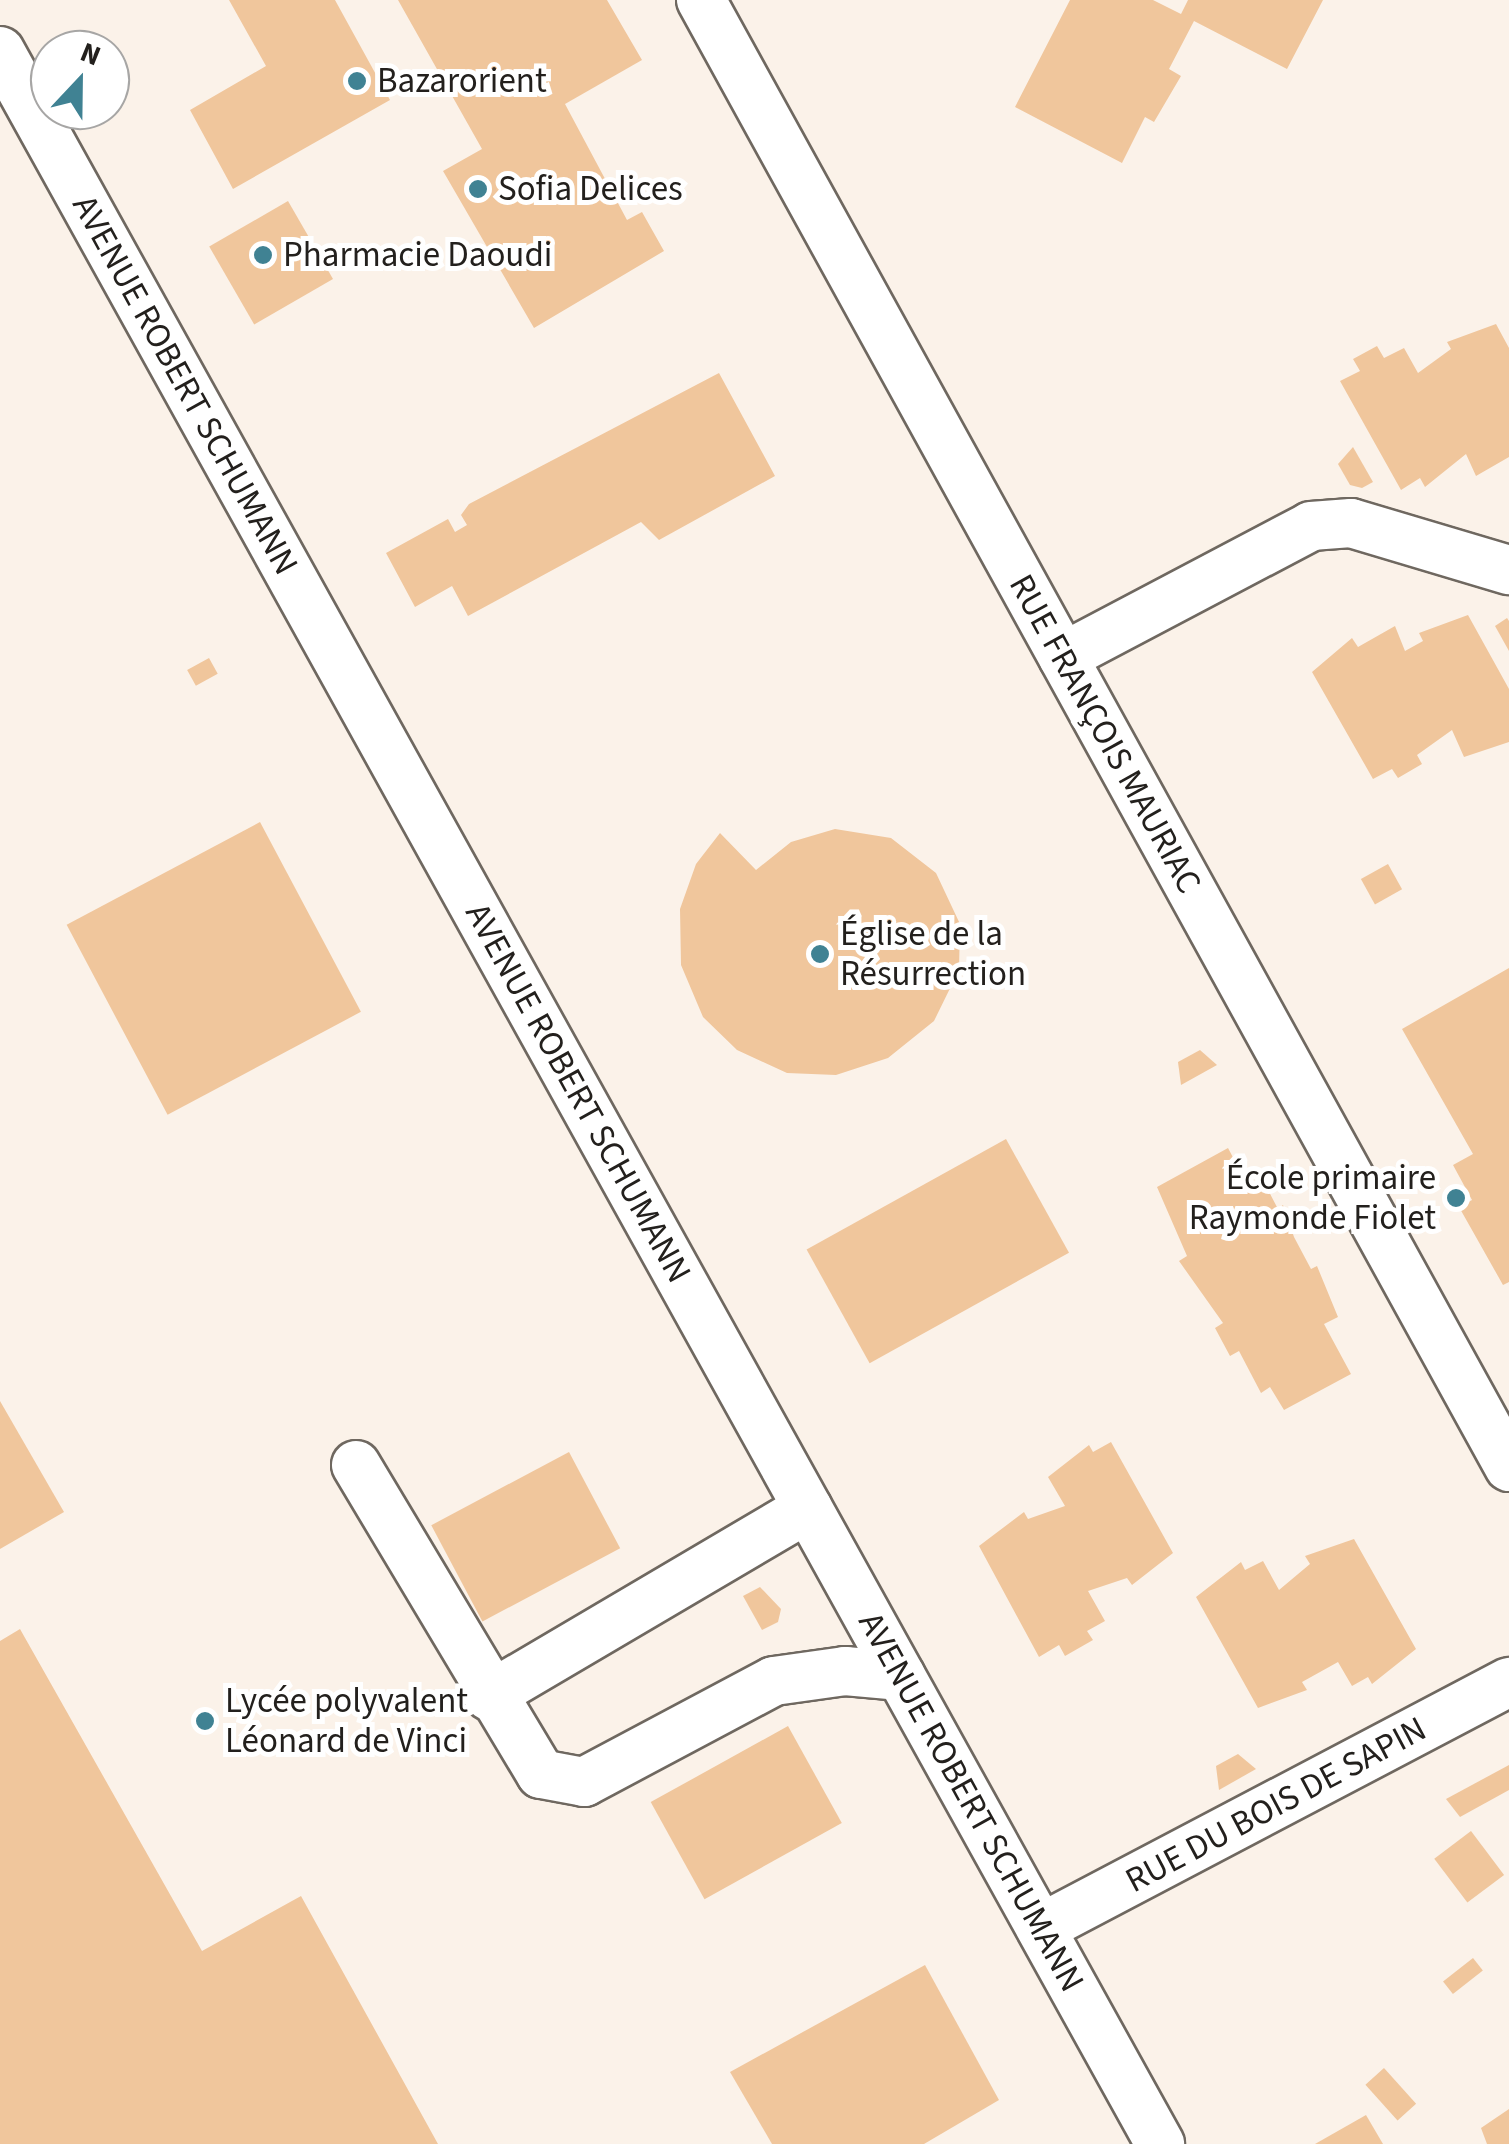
<!DOCTYPE html>
<html>
<head>
<meta charset="utf-8">
<style>
	body { margin:0 }
	#map { position:relative; width:1509px; height:2144px; overflow:hidden; background:#fbf2e9; font-family:"Source Sans 3",sans-serif }
	div>[style] { position:absolute }
	.building>* { inset:0; background:#f0c69c; transform-origin:0 0 }
	.roads { filter:drop-shadow(2px 0 #6f6860) drop-shadow(-2px 0 #6f6860) drop-shadow(0 2px #6f6860) drop-shadow(0 -2px #6f6860) }
	.minor>* { height:48px; margin:-24px; padding:0 24px; transform-origin:24px; border-radius:24px; background:#fff }
	.dots>* { width:28px; height:28px; translate:-50% -50%; box-sizing:border-box; border:5px solid #fff; border-radius:50% }
	span { translate:-50% -50%; white-space:nowrap; text-align:center; line-height:1.15; -webkit-text-stroke:10px #fff; paint-order:stroke }
	.poi-label { font-size:35px; color:#23201d }
	.left { translate:0 -50%; text-align:left }
	.right { translate:-100% -50%; text-align:right }
	.street-label { font-size:35px; color:#23201d }
	.north { position:absolute; left:30px; top:30px; width:100px; height:100px; box-sizing:border-box; background:#fff; border:2px solid #a7a6a5; border-radius:50%; rotate:22deg; font-size:28px; font-weight:700; line-height:40px; text-align:center; color:#23201d }
	.north::after { content:''; display:block; margin:auto; width:35px; height:45px; background:#408293; clip-path:polygon(50% 0,100% 100%,50% 72%,0 100%) }
</style>
</head>
<body>
<div id="map">
	<div class="building">
		<i style="clip-path:polygon(229px 0,335px 0,390px 100px,233px 189px,190px 110px,266px 66px)"></i>
		<i style="clip-path:polygon(398px 0,607px 0,642px 60px,565px 104px,627px 220px,642px 212px,664px 251px,534px 328px,443px 171px,482px 149px)"></i>
		<i style="clip-path:polygon(1070px 0,1153px 0,1181px 14px,1188px 0,1323px 0,1287px 69px,1194px 21px,1169px 69px,1181px 76px,1154px 122px,1145px 117px,1122px 163px,1015px 107px)"></i>
		<i style="left:288px;top:201px;width:90px;height:91px;rotate:60deg"></i>
		<i style="clip-path:polygon(1496px 324px,1509px 348px,1509px 457px,1476px 476px,1466px 454px,1425px 487px,1420px 478px,1401px 490px,1340px 381px,1360px 371px,1353px 359px,1377px 346px,1384px 358px,1404px 348px,1418px 373px,1451px 349px,1447px 342px)"></i>
		<i style="clip-path:polygon(719px 373px,775px 476px,659px 540px,641px 522px,468px 616px,452px 586px,415px 607px,386px 553px,448px 519px,455px 532px,467px 525px,461px 515px,469px 504px)"></i>
		<i style="clip-path:polygon(1353px 447px,1373px 482px,1362px 488px,1350px 485px,1338px 464px)"></i>
		<i style="clip-path:polygon(1468px 615px,1509px 689px,1509px 742px,1464px 757px,1452px 730px,1417px 755px,1422px 764px,1398px 778px,1392px 769px,1373px 779px,1312px 672px,1352px 638px,1358px 647px,1395px 626px,1405px 651px,1423px 641px,1419px 633px)"></i>
		<i style="clip-path:polygon(1507px 618px,1509px 621px,1509px 651px,1495px 626px)"></i>
		<i style="left:209px;top:658px;width:18px;height:25px;rotate:61deg"></i>
		<i style="left:260px;top:822px;width:215px;height:219px;rotate:62deg"></i>
		<i style="clip-path:polygon(835px 829px,891px 838px,936px 873px,960px 924px,959px 970px,934px 1021px,888px 1058px,836px 1075px,787px 1073px,737px 1050px,703px 1017px,681px 965px,680px 909px,696px 864px,720px 833px,756px 870px,791px 842px)"></i>
		<i style="left:1388px;top:864px;width:29px;height:31px;rotate:61deg"></i>
		<i style="clip-path:polygon(1509px 968px,1509px 1282px,1503px 1285px,1459px 1207px,1472px 1200px,1453px 1165px,1473px 1154px,1402px 1029px)"></i>
		<i style="clip-path:polygon(1200px 1050px,1217px 1065px,1181px 1085px,1178px 1062px)"></i>
		<i style="left:1006px;top:1139px;width:130px;height:228px;rotate:61deg"></i>
		<i style="clip-path:polygon(1228px 1148px,1252px 1193px,1266px 1186px,1278px 1209px,1283px 1205px,1294px 1237px,1311px 1269px,1317px 1266px,1338px 1317px,1324px 1324px,1351px 1374px,1284px 1410px,1270px 1387px,1261px 1393px,1239px 1351px,1230px 1356px,1215px 1328px,1223px 1323px,1179px 1261px,1187px 1256px,1157px 1187px)"></i>
		<i style="clip-path:polygon(0 1401px,64px 1512px,0 1549px)"></i>
		<i style="clip-path:polygon(1111px 1442px,1173px 1553px,1132px 1585px,1127px 1578px,1088px 1591px,1105px 1621px,1087px 1631px,1093px 1640px,1065px 1656px,1059px 1645px,1039px 1657px,979px 1546px,1024px 1512px,1028px 1519px,1065px 1506px,1048px 1477px,1089px 1445px,1093px 1452px)"></i>
		<i style="left:569px;top:1452px;width:109px;height:156px;rotate:62deg"></i>
		<i style="clip-path:polygon(1354px 1539px,1416px 1649px,1372px 1684px,1368px 1677px,1352px 1686px,1338px 1662px,1302px 1682px,1307px 1690px,1258px 1708px,1196px 1597px,1241px 1562px,1245px 1570px,1263px 1561px,1279px 1590px,1310px 1564px,1305px 1556px)"></i>
		<i style="clip-path:polygon(760px 1587px,781px 1609px,778px 1622px,762px 1630px,743px 1596px)"></i>
		<i style="clip-path:polygon(20px 1629px,202px 1951px,301px 1896px,438px 2144px,0 2144px,0 1641px)"></i>
		<i style="left:788px;top:1726px;width:111px;height:157px;rotate:61deg"></i>
		<i style="clip-path:polygon(1238px 1754px,1256px 1769px,1219px 1790px,1216px 1766px)"></i>
		<i style="clip-path:polygon(1509px 1765px,1509px 1790px,1460px 1817px,1446px 1799px)"></i>
		<i style="left:1471px;top:1831px;width:55px;height:46px;rotate:53deg"></i>
		<i style="left:1473px;top:1958px;width:16px;height:38px;rotate:52deg"></i>
		<i style="clip-path:polygon(925px 1965px,999px 2100px,924px 2144px,772px 2144px,730px 2072px)"></i>
		<i style="left:1384px;top:2068px;width:48px;height:25px;rotate:48deg"></i>
		<i style="clip-path:polygon(1509px 2109px,1509px 2144px,1487px 2144px,1481px 2128px)"></i>
		<i style="clip-path:polygon(1366px 2115px,1383px 2144px,1315px 2144px)"></i>
	</div>
	<div class="roads">
		<div class="minor">
			<i style="left:701px;top:0;width:1675px;rotate:61.15deg"></i>
			<i style="left:0;top:51px;width:2393px;rotate:61deg"></i>
			<i style="left:1063px;top:657px;width:280px;rotate:-27.8deg"></i>
			<i style="left:1311px;top:526px;width:40px;rotate:-4.3deg"></i>
			<i style="left:1351px;top:523px;width:165px;rotate:16.6deg"></i>
			<i style="left:356px;top:1465px;width:360px;rotate:59.1deg"></i>
			<i style="left:541px;top:1774px;width:44px;rotate:10.5deg"></i>
			<i style="left:584px;top:1782px;width:215px;rotate:-28deg"></i>
			<i style="left:774px;top:1681px;width:72px;rotate:-8deg"></i>
			<i style="left:845px;top:1671px;width:56px;rotate:5.1deg"></i>
			<i style="left:489px;top:1696px;width:370px;rotate:-30.5deg"></i>
			<i style="left:1041px;top:1928px;width:529px;rotate:-27.73deg"></i>
		</div>
	</div>
	<div class="dots">
		<i style="left:357px;top:81px;background:#408293"></i>
		<i style="left:478px;top:189px;background:#408293"></i>
		<i style="left:263px;top:255px;background:#408293"></i>
		<i style="left:820px;top:954px;background:#408293"></i>
		<i style="left:1456px;top:1198px;background:#408293"></i>
		<i style="left:205px;top:1721px;background:#408293"></i>
	</div>
	<div class="poi-label">
		<span class="left" style="left:377px;top:81px">Bazarorient</span>
		<span class="left" style="left:498px;top:189px">Sofia Delices</span>
		<span class="left" style="left:283px;top:255px">Pharmacie Daoudi</span>
		<span class="left" style="left:840px;top:954px">Église de la<br>Résurrection</span>
		<span class="right" style="left:1436px;top:1198px">École primaire<br>Raymonde Fiolet</span>
		<span class="left" style="left:225px;top:1721px">Lycée polyvalent<br>Léonard de Vinci</span>
	</div>
	<div class="street-label">
		<span style="left:185px;top:385px;rotate:61deg">AVENUE ROBERT SCHUMANN</span>
		<span style="left:1105px;top:734px;rotate:61deg">RUE FRANÇOIS MAURIAC</span>
		<span style="left:578px;top:1093px;rotate:61deg">AVENUE ROBERT SCHUMANN</span>
		<span style="left:971px;top:1802px;rotate:61deg">AVENUE ROBERT SCHUMANN</span>
		<span style="left:1276px;top:1805px;rotate:-28deg">RUE DU BOIS DE SAPIN</span>
	</div>
	<div class="north">N</div>
</div>
</body>
</html>
